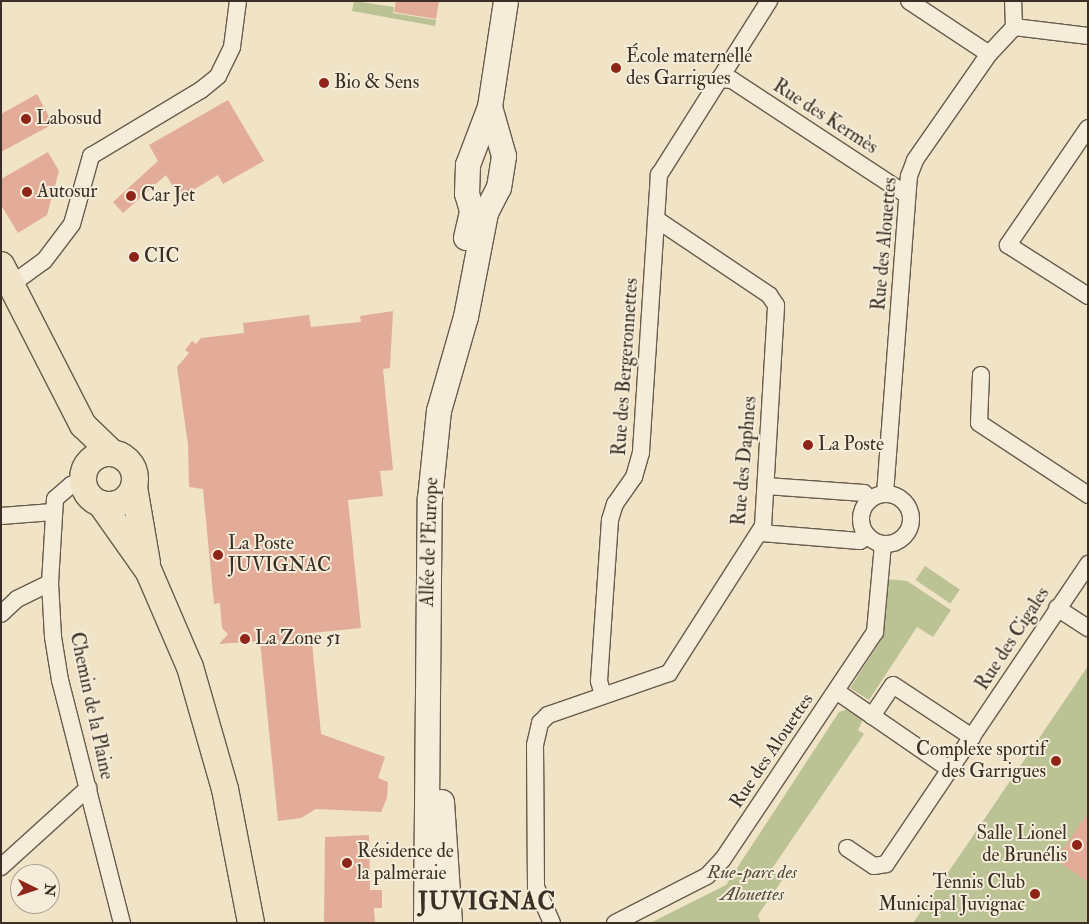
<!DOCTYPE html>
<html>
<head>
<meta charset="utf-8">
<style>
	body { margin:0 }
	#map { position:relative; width:1089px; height:924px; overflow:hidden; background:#f0e3c6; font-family:"IM FELL Double Pica",serif }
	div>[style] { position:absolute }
	.green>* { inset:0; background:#bbc394; transform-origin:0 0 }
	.building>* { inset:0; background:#e3ac98 }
	.roads { filter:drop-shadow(1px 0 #685c4d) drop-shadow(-1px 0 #685c4d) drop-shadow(0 1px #685c4d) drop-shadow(0 -1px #685c4d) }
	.street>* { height:16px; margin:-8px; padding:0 8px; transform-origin:8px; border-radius:8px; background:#f5edda }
	.street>.ring { margin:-8px; padding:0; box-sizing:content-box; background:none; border:16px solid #f5edda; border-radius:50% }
	.secondary>* { height:24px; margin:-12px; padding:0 12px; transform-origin:12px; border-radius:12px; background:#f5edda }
	.primary>* { height:26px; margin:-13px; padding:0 13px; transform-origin:13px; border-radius:13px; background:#f0e3c6 }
	.primary>.ring { margin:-13px; padding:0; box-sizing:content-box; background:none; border:26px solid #f0e3c6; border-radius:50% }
	.dots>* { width:14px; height:14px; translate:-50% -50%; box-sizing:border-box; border:2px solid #f5edda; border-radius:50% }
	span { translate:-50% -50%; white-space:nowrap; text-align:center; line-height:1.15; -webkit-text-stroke:4px #f5edda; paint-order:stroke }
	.poi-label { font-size:19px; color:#3b2f25 }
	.left { translate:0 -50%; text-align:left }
	.right { translate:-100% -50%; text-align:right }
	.street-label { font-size:19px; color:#3b2f25 }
	.park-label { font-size:19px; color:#554d3b; font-style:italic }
	.district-label { font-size:24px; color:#3b2f25; font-weight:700; letter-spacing:1px }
	.frame { position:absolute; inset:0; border:2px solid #3b2f25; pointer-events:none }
	.north { position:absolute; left:10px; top:864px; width:50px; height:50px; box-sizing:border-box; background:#f5edda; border:1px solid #aba192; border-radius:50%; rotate:94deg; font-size:14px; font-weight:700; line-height:20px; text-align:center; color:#3b2f25 }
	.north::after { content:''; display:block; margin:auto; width:18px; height:22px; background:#8f2418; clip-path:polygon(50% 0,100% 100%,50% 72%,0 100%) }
</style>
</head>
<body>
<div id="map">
	<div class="green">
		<i style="clip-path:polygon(354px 1px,394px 7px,393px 13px,436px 20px,435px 26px,352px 11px)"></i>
		<i style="left:925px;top:566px;width:42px;height:17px;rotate:34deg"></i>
		<i style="clip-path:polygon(887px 579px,907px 581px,951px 610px,933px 637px,917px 627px,869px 700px,850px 688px,879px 643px)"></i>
		<i style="clip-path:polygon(1088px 666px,1088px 923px,913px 923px,960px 855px)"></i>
		<i style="clip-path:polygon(848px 709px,863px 720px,858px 730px,864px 734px,773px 867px,771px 871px,783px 879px,758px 915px,761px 923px,650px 923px,726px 885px,839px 712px)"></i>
	</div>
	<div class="building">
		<i style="clip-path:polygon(396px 1px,439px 1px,436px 19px,394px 12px)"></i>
		<i style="clip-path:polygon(37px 94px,53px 124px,1px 152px,1px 114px)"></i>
		<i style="clip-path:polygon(228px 100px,264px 161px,223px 184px,218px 175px,180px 198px,166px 175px,123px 213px,113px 202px,158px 161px,149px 145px)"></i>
		<i style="clip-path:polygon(48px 152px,59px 171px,47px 215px,18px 233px,1px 205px,1px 179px)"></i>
		<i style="clip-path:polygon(393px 311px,390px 368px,383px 369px,393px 470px,380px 471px,383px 496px,348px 500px,361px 628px,311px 633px,321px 734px,385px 757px,378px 778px,388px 782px,387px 798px,381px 812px,316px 809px,301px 818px,278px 821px,260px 641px,219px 644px,228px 634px,222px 628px,220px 603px,214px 604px,203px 489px,189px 487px,188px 445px,177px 367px,189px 353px,185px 350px,192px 341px,196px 344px,201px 338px,244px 333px,243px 323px,309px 315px,311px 327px,361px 322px,360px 316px)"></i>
		<i style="clip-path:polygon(1088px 813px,1088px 882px,1056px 860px)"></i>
		<i style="clip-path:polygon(369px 835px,370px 890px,382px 890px,382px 908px,374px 908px,375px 923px,324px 923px,325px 837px)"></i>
	</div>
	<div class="roads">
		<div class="street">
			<i style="left:909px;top:1px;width:96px;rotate:33.5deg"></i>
			<i style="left:1014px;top:27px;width:75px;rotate:6.9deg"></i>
			<i style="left:719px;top:79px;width:13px;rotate:4deg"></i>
			<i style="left:732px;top:80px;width:209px;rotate:33.3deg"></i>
			<i style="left:1088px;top:128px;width:142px;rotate:124.4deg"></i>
			<i style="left:1008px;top:245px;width:95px;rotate:32.5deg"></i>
			<i style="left:12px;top:284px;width:39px;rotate:-36deg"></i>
			<i style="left:44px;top:261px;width:46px;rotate:-52.9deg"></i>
			<i style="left:72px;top:224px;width:71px;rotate:-74.4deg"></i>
			<i style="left:91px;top:156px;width:128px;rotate:-31deg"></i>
			<i style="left:201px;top:90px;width:22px;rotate:-39deg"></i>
			<i style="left:218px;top:76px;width:32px;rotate:-64deg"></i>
			<i style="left:232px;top:47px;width:46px;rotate:-82.6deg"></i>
			<i style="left:981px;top:375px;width:48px;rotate:92.4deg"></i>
			<i style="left:979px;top:423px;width:131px;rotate:33.4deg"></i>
			<i style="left:83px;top:483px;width:12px;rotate:171deg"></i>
			<i style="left:71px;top:485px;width:21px;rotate:139deg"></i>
			<i style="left:55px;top:499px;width:84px;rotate:93.4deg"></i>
			<i style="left:50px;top:583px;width:54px;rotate:86.8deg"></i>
			<i style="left:53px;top:637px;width:44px;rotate:80.8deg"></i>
			<i style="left:60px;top:680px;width:251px;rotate:75.7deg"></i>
			<i style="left:766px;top:486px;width:98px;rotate:4.1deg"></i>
			<i style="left:864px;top:493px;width:9px;rotate:49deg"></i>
			<i style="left:885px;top:494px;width:319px;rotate:-85.7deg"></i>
			<i style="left:909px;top:176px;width:17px;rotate:-69deg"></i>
			<i style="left:915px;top:160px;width:129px;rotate:-55.1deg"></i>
			<i style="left:989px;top:54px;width:37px;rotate:-47deg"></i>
			<i style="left:1014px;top:27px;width:26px;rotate:-92deg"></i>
			<i class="ring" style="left:861px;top:494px;width:34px;height:34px"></i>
			<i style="left:1px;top:516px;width:52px;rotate:-4.4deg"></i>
			<i style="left:761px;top:533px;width:99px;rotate:4.6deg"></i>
			<i style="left:860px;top:541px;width:9px;rotate:-36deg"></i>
			<i style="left:1057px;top:608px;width:37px;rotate:33deg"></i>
			<i style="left:1px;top:614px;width:22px;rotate:-43deg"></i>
			<i style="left:17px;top:599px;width:37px;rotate:-26deg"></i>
			<i style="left:836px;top:691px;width:140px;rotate:34.5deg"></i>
			<i style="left:603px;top:695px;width:15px;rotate:-106deg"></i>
			<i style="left:599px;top:681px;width:161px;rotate:-86.1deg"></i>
			<i style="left:610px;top:520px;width:17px;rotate:-73deg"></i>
			<i style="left:615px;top:504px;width:33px;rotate:-55deg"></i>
			<i style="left:634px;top:477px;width:26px;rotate:-74deg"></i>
			<i style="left:641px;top:452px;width:278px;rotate:-86.3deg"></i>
			<i style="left:659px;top:175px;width:206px;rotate:-57.7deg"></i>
			<i style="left:872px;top:716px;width:37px;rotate:-56deg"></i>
			<i style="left:893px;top:685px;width:95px;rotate:33.4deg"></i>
			<i style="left:847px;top:848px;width:32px;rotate:34deg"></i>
			<i style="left:874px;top:866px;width:12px;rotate:-9deg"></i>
			<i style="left:886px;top:864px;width:362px;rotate:-56deg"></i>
			<i style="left:1px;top:867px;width:118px;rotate:-42.2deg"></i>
			<i style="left:552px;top:923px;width:39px;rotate:-114deg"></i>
			<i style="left:536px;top:887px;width:142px;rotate:-90.4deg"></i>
			<i style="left:535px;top:745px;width:23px;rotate:-77deg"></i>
			<i style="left:540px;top:723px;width:11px;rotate:-45deg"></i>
			<i style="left:548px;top:715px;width:128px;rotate:-19.1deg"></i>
			<i style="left:669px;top:673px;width:174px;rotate:-57.4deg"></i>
			<i style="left:763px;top:526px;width:221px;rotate:-86.6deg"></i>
			<i style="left:776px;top:305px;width:12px;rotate:-125deg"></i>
			<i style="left:769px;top:295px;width:136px;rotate:-146.1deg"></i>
			<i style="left:615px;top:923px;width:103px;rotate:-27.1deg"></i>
			<i style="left:707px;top:876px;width:23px;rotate:-47deg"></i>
			<i style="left:723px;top:859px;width:273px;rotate:-56.2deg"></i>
			<i style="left:875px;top:632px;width:88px;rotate:-84.8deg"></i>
		</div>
		<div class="secondary">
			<i style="left:466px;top:238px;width:28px;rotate:-77deg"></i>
			<i style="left:472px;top:211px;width:18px;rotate:-106deg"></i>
			<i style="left:467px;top:194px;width:29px;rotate:-88deg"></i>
			<i style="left:468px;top:165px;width:62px;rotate:-69.2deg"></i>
			<i style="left:490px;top:107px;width:107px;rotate:-81.4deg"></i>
			<i style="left:442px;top:802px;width:121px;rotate:86.2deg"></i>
			<i style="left:426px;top:923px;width:424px;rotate:-89.5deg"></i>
			<i style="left:430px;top:499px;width:88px;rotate:-84.2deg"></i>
			<i style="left:439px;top:411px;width:98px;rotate:-74deg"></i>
			<i style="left:466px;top:317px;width:106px;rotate:-79.1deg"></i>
			<i style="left:486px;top:213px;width:28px;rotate:-63deg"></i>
			<i style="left:499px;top:188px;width:32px;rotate:-81deg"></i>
			<i style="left:504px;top:156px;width:51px;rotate:-105.9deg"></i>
		</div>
		<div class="primary">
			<i style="left:1px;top:265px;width:180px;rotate:62.9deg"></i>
			<i style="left:83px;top:425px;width:39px;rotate:44deg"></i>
			<i class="ring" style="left:83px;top:453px;width:26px;height:26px"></i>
			<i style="left:134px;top:487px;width:77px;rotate:80.3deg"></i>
			<i style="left:101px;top:504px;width:83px;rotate:54.8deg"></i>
			<i style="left:149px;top:572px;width:103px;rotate:66.7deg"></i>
			<i style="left:190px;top:667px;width:127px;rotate:74deg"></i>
			<i style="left:225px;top:789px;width:136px;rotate:79deg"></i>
		</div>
	</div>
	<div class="dots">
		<i style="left:616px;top:68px;background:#8f2418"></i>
		<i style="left:324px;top:83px;background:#8f2418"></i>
		<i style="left:26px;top:119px;background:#8f2418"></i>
		<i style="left:27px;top:192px;background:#8f2418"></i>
		<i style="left:131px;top:196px;background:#8f2418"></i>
		<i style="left:134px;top:257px;background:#8f2418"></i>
		<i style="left:808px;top:445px;background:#8f2418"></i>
		<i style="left:218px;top:555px;background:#8f2418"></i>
		<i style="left:245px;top:639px;background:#8f2418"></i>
		<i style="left:1056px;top:761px;background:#8f2418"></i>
		<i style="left:1077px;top:845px;background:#8f2418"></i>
		<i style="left:347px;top:863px;background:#8f2418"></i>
		<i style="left:1035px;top:894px;background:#8f2418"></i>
	</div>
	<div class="poi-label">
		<span class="left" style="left:626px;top:68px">École maternelle<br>des Garrigues</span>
		<span class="left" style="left:334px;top:83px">Bio &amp; Sens</span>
		<span class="left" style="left:36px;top:119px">Labosud</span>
		<span class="left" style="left:37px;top:192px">Autosur</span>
		<span class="left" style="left:141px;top:196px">Car Jet</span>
		<span class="left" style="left:144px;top:257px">CIC</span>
		<span class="left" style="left:818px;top:445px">La Poste</span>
		<span class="left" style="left:228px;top:555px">La Poste<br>JUVIGNAC</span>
		<span class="left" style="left:255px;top:639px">La Zone 51</span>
		<span class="right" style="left:1046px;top:761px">Complexe sportif<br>des Garrigues</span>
		<span class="right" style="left:1067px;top:845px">Salle Lionel<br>de Brunélis</span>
		<span class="left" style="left:357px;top:863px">Résidence de<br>la palmeraie</span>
		<span class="right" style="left:1025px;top:894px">Tennis Club<br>Municipal Juvignac</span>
	</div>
	<div class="street-label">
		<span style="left:825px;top:117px;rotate:33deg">Rue des Kermès</span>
		<span style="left:885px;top:244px;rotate:-85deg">Rue des Alouettes</span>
		<span style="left:626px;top:367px;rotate:-86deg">Rue des Bergeronnettes</span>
		<span style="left:745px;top:461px;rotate:-85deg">Rue des Daphnes</span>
		<span style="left:430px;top:542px;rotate:-88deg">Allée de l'Europe</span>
		<span style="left:1013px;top:639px;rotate:-57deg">Rue des Cigales</span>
		<span style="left:91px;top:706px;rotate:78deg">Chemin de la Plaine</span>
		<span style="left:772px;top:751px;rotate:-56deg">Rue des Alouettes</span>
	</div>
	<div class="park-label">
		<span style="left:752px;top:884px">Rue-parc des<br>Alouettes</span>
	</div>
	<div class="district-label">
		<span style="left:487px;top:902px">JUVIGNAC</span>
	</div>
	<div class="frame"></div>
	<div class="north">N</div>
</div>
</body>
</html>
